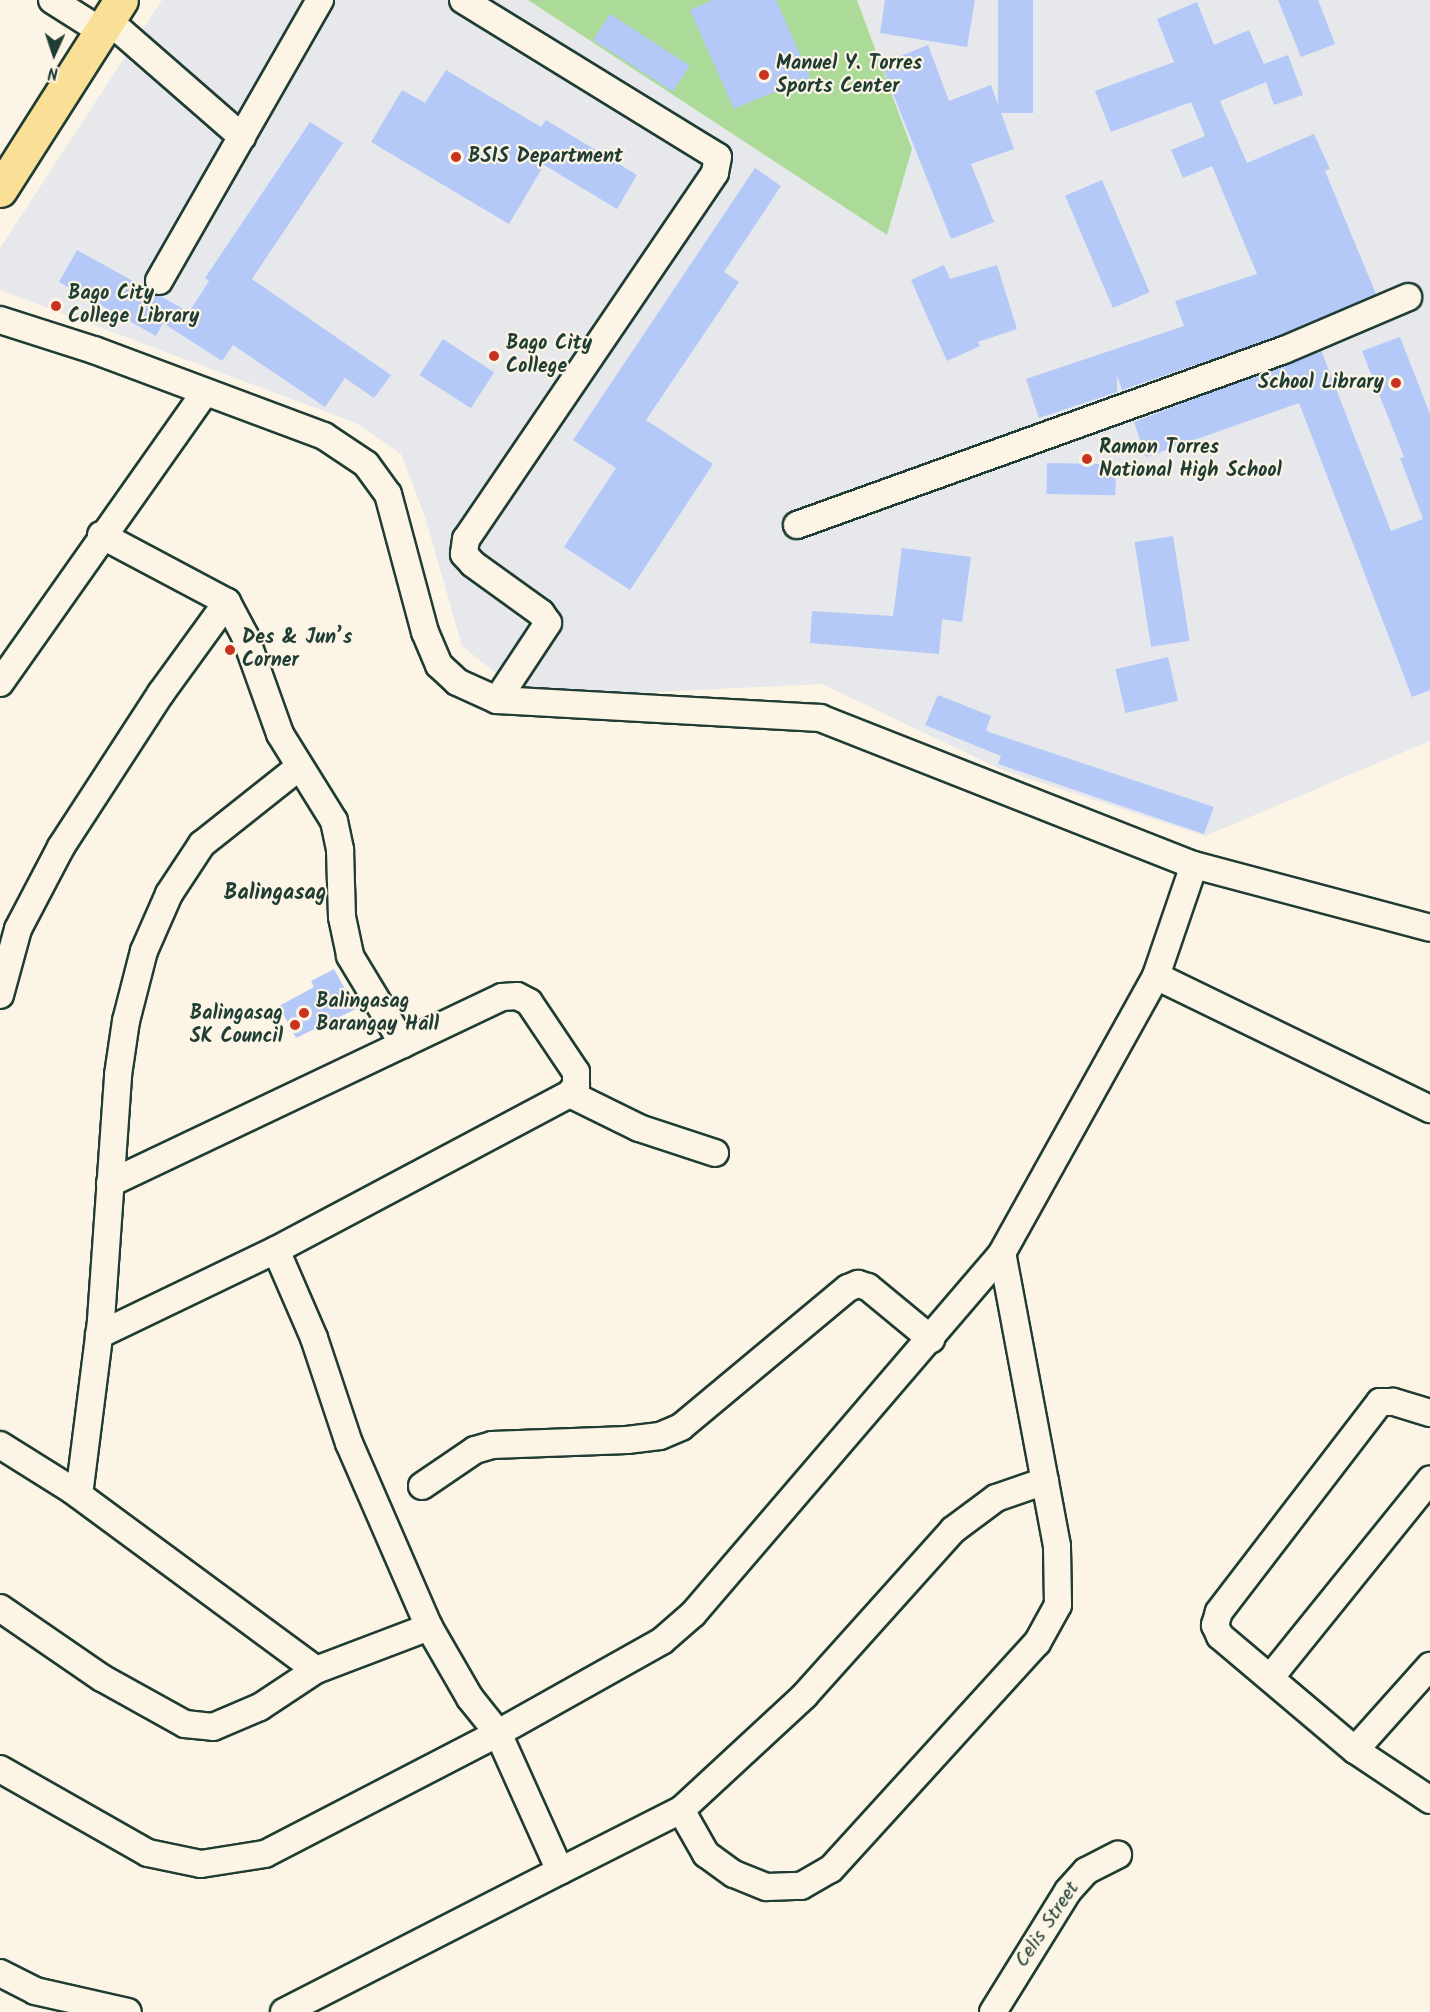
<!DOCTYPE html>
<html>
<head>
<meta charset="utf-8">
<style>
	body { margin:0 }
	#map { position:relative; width:1430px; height:2012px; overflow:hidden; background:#fcf5e5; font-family:Kalam,sans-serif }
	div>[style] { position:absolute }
	.built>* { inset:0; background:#e6e8eb }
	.green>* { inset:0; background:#abda99 }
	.building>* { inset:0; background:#b4c9f8; transform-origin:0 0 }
	.roads { filter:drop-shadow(2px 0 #1f3d34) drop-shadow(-2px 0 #1f3d34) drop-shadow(0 2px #1f3d34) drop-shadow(0 -2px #1f3d34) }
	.minor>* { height:26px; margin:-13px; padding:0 13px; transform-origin:13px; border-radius:13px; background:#fcf5e5 }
	.highway>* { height:33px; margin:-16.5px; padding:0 16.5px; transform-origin:16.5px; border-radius:16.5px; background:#fadf96 }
	.dots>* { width:16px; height:16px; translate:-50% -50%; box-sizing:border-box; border:3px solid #fcf5e5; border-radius:50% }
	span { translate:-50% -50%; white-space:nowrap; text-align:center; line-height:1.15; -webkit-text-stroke:4.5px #fcf5e5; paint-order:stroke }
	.poi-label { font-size:20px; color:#1f3d34; font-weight:700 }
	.left { translate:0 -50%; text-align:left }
	.right { translate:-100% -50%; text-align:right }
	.street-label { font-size:20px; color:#1f3d34 }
	.quarter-label { font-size:22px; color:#1f3d34; font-weight:700 }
	.north { position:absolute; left:24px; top:24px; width:60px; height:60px; -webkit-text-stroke:4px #fcf5e5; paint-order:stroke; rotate:183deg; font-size:16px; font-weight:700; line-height:24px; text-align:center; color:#1f3d34 }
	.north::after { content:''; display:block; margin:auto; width:21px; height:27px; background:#1f3d34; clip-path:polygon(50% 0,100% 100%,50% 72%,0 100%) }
</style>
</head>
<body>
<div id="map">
	<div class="built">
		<i style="clip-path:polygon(162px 0,528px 0,887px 235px,912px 149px,857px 0,1430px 0,1430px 741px,1205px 836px,1002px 770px,822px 684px,595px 695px,519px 691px,462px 646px,425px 517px,401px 454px,356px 423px,0 290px,0 248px)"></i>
	</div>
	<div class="green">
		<i style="clip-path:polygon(528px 0,857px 0,912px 149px,887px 235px)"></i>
	</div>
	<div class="building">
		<i style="clip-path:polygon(713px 0,776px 0,810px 77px,734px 109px,690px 10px)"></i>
		<i style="clip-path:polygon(885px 0,975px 0,967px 47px,880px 33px)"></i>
		<i style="left:998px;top:0;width:35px;height:113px"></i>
		<i style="clip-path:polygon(1278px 0,1318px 0,1335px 44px,1301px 57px)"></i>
		<i style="clip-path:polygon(1197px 2px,1214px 45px,1249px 30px,1264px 64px,1288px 55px,1303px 95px,1274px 105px,1266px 82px,1220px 101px,1247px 163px,1314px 134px,1330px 169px,1325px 171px,1376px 294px,1279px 336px,1122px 390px,1117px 376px,1117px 392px,1039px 418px,1026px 379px,1184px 326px,1175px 301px,1257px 274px,1212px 166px,1183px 178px,1171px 150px,1205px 136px,1191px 102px,1111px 132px,1095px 91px,1174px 62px,1157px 19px)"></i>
		<i style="left:610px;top:14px;width:95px;height:31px;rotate:33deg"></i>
		<i style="clip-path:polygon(928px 45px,949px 101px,991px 85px,1014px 149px,971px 164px,994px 222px,951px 239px,881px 64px)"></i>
		<i style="clip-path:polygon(446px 70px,541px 127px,546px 120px,637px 175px,617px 209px,544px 165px,509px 224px,371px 142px,402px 90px,425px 103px)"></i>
		<i style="clip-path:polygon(310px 122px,343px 143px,252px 279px,391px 375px,374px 398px,345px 378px,325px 407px,233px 345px,222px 361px,163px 323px,156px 336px,59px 282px,77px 250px,189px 312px,209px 281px,205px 278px)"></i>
		<i style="clip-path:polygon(755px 168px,781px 186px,724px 272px,739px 282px,646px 420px,713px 464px,630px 590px,564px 547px,616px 468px,573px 440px)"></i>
		<i style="left:1102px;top:180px;width:122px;height:40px;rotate:67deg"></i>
		<i style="clip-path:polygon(944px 265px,950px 279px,997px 265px,1017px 329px,978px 342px,980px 346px,947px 361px,911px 280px)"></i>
		<i style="clip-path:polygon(1400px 337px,1430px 414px,1430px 690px,1412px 697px,1299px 403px,1146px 457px,1134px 422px,1321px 350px,1391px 531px,1423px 519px,1400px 458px,1404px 457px,1362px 351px)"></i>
		<i style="left:443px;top:339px;width:61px;height:43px;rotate:33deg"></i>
		<i style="left:1047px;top:463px;width:69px;height:31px;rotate:1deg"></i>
		<i style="left:1173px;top:536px;width:106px;height:39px;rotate:81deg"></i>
		<i style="clip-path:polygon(902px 548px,971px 557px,962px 622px,942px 619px,939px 654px,810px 643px,812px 611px,893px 616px)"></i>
		<i style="left:1168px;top:657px;width:45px;height:54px;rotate:77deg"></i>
		<i style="clip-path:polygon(938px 695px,991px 716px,986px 731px,1214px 807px,1204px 834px,998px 764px,1001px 756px,925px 725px)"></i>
		<i style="clip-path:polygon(334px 969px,356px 1009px,296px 1038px,279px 1006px,314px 987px,311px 981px)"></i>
	</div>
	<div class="roads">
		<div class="minor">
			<i style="left:52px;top:0;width:58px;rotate:32.3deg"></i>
			<i style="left:463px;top:0;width:299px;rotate:31.6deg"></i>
			<i style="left:718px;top:157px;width:16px;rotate:101deg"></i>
			<i style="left:715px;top:173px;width:443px;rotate:124.2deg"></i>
			<i style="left:466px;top:539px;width:15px;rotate:98deg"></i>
			<i style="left:464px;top:554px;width:13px;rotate:48deg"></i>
			<i style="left:473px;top:564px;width:84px;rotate:35.8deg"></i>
			<i style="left:541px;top:613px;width:12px;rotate:55deg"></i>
			<i style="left:548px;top:623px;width:92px;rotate:123.5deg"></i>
			<i style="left:108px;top:20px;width:178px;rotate:41.1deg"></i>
			<i style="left:159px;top:281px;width:324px;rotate:-60.2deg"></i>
			<i style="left:0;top:320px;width:99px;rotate:17.7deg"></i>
			<i style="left:94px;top:350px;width:246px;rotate:20.5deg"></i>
			<i style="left:324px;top:436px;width:50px;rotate:33.7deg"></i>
			<i style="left:366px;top:464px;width:37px;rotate:54deg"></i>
			<i style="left:388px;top:494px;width:143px;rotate:75deg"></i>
			<i style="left:425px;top:632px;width:36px;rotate:67deg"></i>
			<i style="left:439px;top:665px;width:25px;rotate:43deg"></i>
			<i style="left:457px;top:682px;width:44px;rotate:24.2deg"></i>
			<i style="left:497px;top:700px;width:324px;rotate:3.2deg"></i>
			<i style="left:820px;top:718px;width:402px;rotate:21.5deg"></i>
			<i style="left:1194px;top:865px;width:244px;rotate:14.9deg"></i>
			<i style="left:797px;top:525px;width:517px;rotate:-19.77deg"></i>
			<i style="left:1284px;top:350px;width:135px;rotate:-23.1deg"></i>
			<i style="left:101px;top:535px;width:143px;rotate:28deg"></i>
			<i style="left:227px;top:602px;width:38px;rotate:62deg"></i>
			<i style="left:245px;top:636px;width:104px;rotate:70.3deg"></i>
			<i style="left:280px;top:734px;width:102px;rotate:58.2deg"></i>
			<i style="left:334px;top:821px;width:30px;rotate:78deg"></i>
			<i style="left:340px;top:850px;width:67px;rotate:88.3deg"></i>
			<i style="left:342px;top:917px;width:40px;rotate:78deg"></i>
			<i style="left:350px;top:956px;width:103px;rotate:58.9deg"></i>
			<i style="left:0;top:683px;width:356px;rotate:-54.8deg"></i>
			<i style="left:1156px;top:976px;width:305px;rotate:25.9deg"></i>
			<i style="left:0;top:995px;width:68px;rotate:-74.7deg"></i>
			<i style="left:18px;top:929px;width:93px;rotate:-62.3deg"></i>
			<i style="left:61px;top:847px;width:184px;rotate:-57deg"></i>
			<i style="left:161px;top:693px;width:112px;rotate:-54deg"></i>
			<i style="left:570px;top:1094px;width:77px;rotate:26.2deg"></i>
			<i style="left:639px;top:1128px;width:80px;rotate:18.2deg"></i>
			<i style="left:276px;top:1250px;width:96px;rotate:66.6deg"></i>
			<i style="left:314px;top:1338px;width:111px;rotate:71.6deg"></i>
			<i style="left:349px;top:1443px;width:201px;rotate:66.5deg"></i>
			<i style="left:429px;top:1627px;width:82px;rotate:60deg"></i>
			<i style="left:470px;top:1698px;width:45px;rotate:51.3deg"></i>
			<i style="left:498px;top:1733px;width:151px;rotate:65.8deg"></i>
			<i style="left:560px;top:1871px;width:136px;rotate:-26.8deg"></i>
			<i style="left:681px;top:1810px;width:169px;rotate:-42.8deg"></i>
			<i style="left:805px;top:1695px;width:222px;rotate:-48.1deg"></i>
			<i style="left:953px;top:1530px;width:54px;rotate:-36.7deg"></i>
			<i style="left:996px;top:1498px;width:52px;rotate:-19.1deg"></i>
			<i style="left:99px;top:1335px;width:196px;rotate:-25.7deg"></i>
			<i style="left:276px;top:1250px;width:333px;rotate:-28deg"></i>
			<i style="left:570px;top:1094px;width:11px;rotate:-56deg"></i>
			<i style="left:576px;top:1085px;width:13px;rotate:-90deg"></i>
			<i style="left:576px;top:1072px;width:84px;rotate:-123.9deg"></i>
			<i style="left:529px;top:1002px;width:13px;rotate:-153deg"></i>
			<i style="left:517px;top:996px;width:15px;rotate:176deg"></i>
			<i style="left:502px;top:997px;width:434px;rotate:154.6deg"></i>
			<i style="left:1430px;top:1413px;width:39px;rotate:-163deg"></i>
			<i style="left:1393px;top:1402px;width:13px;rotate:180deg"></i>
			<i style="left:1380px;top:1402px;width:265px;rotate:127.5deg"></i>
			<i style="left:1219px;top:1612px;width:14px;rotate:107deg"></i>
			<i style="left:1215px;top:1625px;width:12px;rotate:66deg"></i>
			<i style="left:1220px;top:1636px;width:177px;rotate:40.2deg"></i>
			<i style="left:1355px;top:1750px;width:90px;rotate:33.7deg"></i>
			<i style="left:0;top:1445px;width:85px;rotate:32deg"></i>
			<i style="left:72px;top:1490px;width:303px;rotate:36.4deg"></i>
			<i style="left:422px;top:1486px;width:64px;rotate:-34.2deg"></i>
			<i style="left:475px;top:1450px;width:18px;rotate:-16deg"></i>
			<i style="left:492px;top:1445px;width:135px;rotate:-2.1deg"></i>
			<i style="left:627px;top:1440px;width:33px;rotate:-7deg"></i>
			<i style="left:660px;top:1436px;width:23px;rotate:-23deg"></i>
			<i style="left:681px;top:1427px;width:217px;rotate:-39.8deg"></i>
			<i style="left:848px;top:1288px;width:11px;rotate:-22deg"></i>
			<i style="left:858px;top:1284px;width:10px;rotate:17deg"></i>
			<i style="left:868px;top:1287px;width:82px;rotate:39.5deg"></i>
			<i style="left:79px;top:1495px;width:176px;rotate:-82.8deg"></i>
			<i style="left:101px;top:1320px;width:246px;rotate:-86deg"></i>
			<i style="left:118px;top:1075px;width:55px;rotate:-81.6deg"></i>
			<i style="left:126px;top:1021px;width:72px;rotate:-75.6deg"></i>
			<i style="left:144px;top:951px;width:62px;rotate:-66.3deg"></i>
			<i style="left:169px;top:894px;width:60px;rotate:-56.6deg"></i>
			<i style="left:202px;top:844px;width:124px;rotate:-38.4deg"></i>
			<i style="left:0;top:1608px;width:124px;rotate:34.5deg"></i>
			<i style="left:102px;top:1678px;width:95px;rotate:29deg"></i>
			<i style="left:185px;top:1724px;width:28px;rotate:6deg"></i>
			<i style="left:213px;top:1727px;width:51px;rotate:-23.1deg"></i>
			<i style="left:260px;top:1707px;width:67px;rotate:-33.5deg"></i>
			<i style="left:316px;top:1670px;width:121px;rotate:-20.8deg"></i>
			<i style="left:1270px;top:1678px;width:255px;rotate:-51.1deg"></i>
			<i style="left:1355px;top:1750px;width:113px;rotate:-48.2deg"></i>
			<i style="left:0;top:1769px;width:170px;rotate:29.6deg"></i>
			<i style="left:148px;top:1853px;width:54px;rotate:11.7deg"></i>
			<i style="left:201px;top:1864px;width:65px;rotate:-8.9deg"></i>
			<i style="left:265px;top:1854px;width:263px;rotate:-27.4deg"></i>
			<i style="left:498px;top:1733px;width:188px;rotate:-29.3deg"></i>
			<i style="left:662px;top:1641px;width:41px;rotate:-41.1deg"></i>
			<i style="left:693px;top:1614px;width:475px;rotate:-49.4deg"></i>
			<i style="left:1002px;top:1253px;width:317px;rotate:-60.9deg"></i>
			<i style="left:1156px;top:976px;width:117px;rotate:-71.1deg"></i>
			<i style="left:681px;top:1810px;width:51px;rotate:60.4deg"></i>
			<i style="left:706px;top:1854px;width:34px;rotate:36deg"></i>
			<i style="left:734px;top:1874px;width:35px;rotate:22deg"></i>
			<i style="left:767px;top:1887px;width:34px;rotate:-2deg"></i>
			<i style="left:801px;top:1886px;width:34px;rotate:-30deg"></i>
			<i style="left:831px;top:1869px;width:306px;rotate:-47.7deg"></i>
			<i style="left:1037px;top:1643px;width:43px;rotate:-61.1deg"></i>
			<i style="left:1058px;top:1605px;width:59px;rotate:-91deg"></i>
			<i style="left:1057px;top:1546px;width:298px;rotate:-100.6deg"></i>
			<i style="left:0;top:1973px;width:39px;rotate:27deg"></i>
			<i style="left:35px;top:1991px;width:95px;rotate:12.7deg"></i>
			<i style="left:284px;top:2012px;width:310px;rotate:-27.1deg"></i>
			<i style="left:993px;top:2012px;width:142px;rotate:-58.2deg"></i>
			<i style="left:1068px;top:1891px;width:27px;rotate:-48deg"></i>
			<i style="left:1086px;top:1871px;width:36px;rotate:-27deg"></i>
		</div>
		<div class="highway">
			<i style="left:0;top:190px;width:225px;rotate:-57.5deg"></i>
		</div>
	</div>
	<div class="dots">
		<i style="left:764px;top:75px;background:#c8321e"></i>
		<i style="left:456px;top:157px;background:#c8321e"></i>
		<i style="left:56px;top:306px;background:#c8321e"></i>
		<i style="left:494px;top:356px;background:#c8321e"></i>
		<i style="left:1396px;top:383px;background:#c8321e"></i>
		<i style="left:1087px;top:459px;background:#c8321e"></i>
		<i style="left:230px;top:650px;background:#c8321e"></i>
		<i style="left:304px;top:1013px;background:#c8321e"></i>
		<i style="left:295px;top:1025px;background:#c8321e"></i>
	</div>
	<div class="poi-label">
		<span class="left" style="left:776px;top:76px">Manuel Y. Torres<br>Sports Center</span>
		<span class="left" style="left:468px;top:157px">BSIS Department</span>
		<span class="left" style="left:68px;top:306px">Bago City<br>College Library</span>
		<span class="left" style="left:506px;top:356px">Bago City<br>College</span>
		<span class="right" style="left:1384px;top:383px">School Library</span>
		<span class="left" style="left:1099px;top:460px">Ramon Torres<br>National High School</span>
		<span class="left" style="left:242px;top:650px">Des &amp; Jun’s<br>Corner</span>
		<span class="left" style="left:316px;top:1014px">Balingasag<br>Barangay Hall</span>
		<span class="right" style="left:283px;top:1026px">Balingasag<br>SK Council</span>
	</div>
	<div class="street-label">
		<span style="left:1048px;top:1925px;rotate:-56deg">Celis Street</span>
	</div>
	<div class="quarter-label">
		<span style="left:275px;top:894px">Balingasag</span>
	</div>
	<div class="north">N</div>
</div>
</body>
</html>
